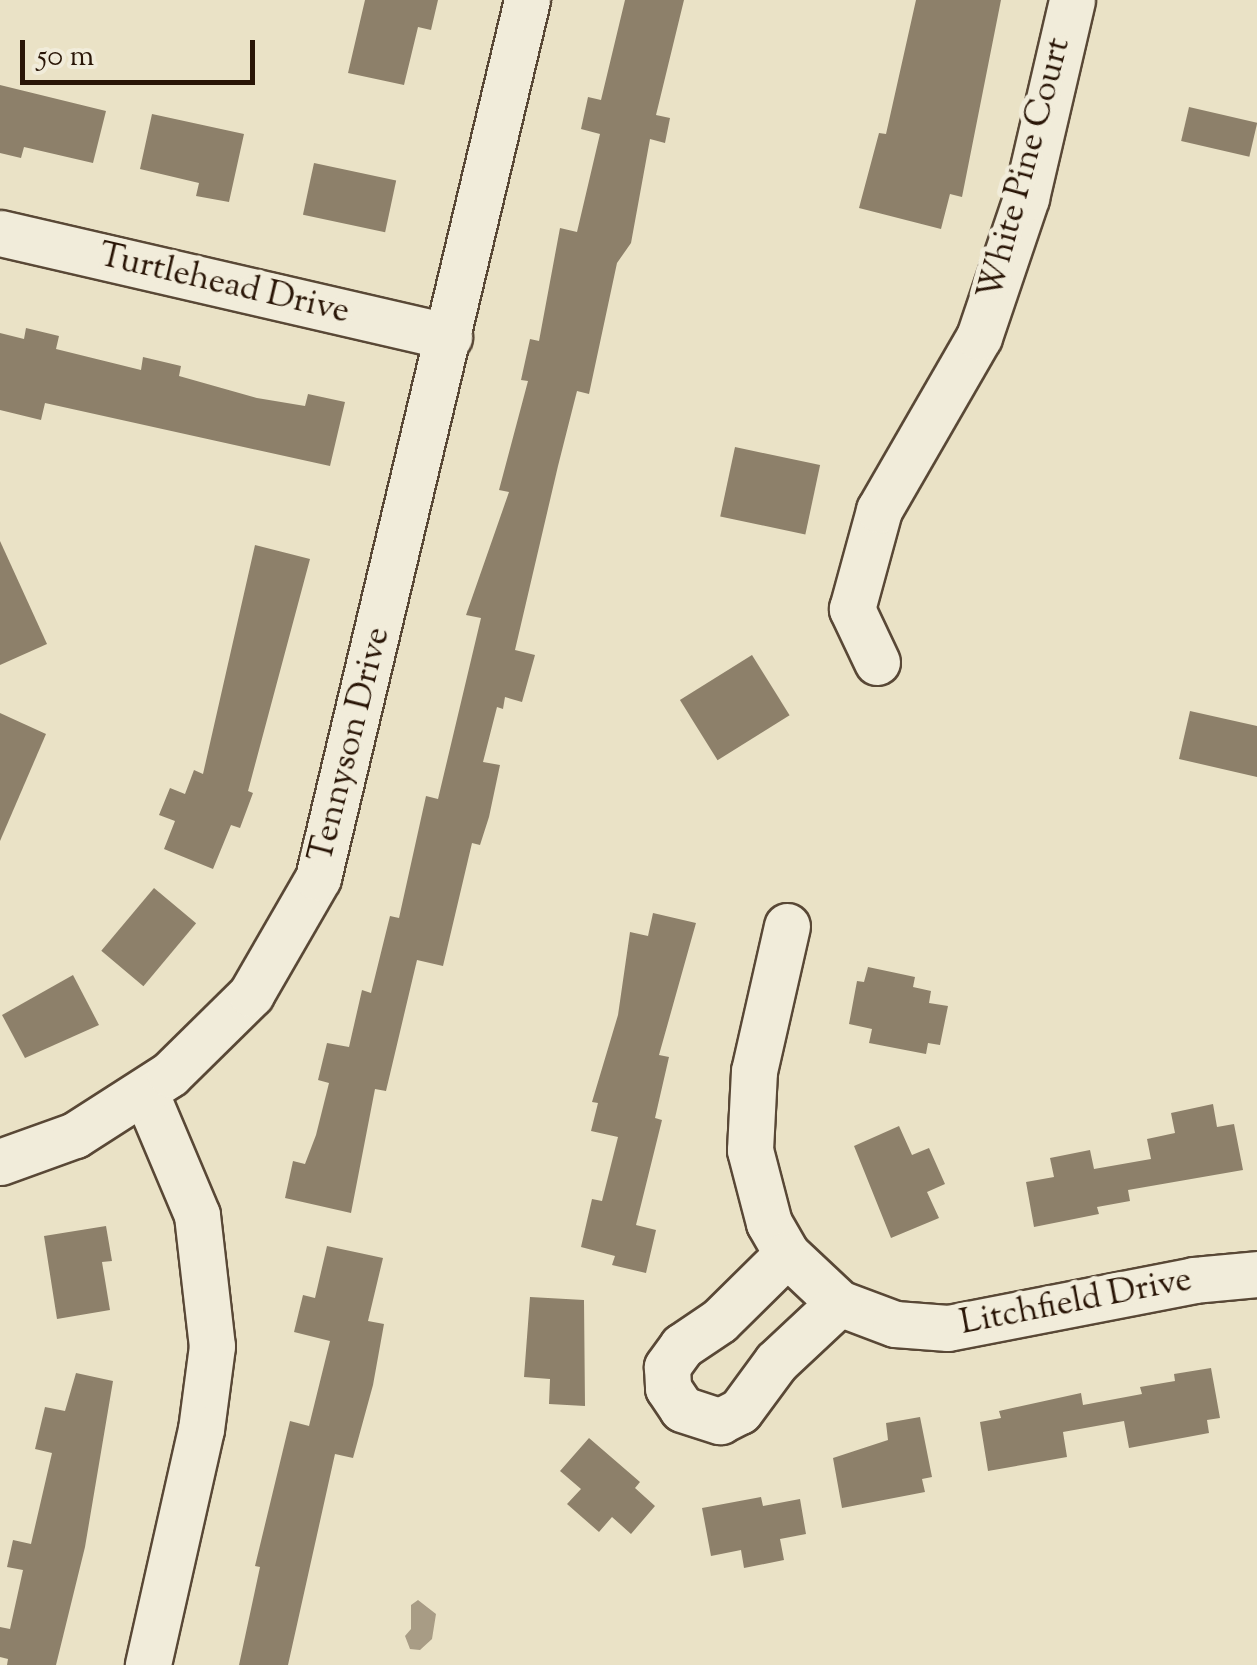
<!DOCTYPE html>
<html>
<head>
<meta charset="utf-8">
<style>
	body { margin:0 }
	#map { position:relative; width:1257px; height:1665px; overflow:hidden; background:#eae2c6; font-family:"Sorts Mill Goudy",serif }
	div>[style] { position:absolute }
	.water>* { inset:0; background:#a89c85 }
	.building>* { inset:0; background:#8d806a; transform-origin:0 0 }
	.roads { filter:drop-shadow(2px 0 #594836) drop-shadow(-2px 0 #594836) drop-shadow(0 2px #594836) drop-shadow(0 -2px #594836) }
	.minor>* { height:45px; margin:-22.5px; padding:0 22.5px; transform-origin:22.5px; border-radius:22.5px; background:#f1ecda }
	span { translate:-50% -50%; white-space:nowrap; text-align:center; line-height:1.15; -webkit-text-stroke:10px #f1ecda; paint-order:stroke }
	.street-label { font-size:35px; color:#291506 }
	.scale { position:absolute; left:20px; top:40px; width:235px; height:45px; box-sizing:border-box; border:5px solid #291506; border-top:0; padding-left:12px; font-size:30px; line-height:35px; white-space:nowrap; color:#291506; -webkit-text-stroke:8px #f1ecda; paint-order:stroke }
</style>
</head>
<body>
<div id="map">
	<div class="water">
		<i style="clip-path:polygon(418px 1600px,436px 1614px,432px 1639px,420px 1650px,410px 1649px,405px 1636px,411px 1629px,411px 1605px)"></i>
	</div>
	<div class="building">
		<i style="clip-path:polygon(365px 0,438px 0,431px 30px,418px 27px,404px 85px,348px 73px)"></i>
		<i style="clip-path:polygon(625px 0,684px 0,656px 115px,670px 118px,665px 143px,650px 139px,631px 243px,617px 263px,589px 394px,577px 391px,558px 466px,515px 650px,535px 655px,522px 702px,505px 697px,503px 709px,497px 707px,483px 762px,500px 765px,489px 817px,480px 845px,472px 843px,443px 966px,417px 960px,386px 1091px,375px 1089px,351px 1213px,285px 1198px,293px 1161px,305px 1164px,316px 1135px,329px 1083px,318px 1080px,327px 1043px,349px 1047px,362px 990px,371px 993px,390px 916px,399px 918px,426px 796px,438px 799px,481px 618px,466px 615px,509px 492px,499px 490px,528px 381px,521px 380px,530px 339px,539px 341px,560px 228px,577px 232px,600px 134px,581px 129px,588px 97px,601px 100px)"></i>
		<i style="clip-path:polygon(916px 0,1001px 0,962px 197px,950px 194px,941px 229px,859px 208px,879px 133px,886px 134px)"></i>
		<i style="clip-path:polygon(0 85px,106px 111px,93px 163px,24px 147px,21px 158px,0 153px)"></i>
		<i style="left:1189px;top:107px;width:70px;height:35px;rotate:13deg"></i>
		<i style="clip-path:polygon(152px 114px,244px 134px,229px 202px,196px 196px,199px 183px,140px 169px)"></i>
		<i style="left:314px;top:163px;width:84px;height:53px;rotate:12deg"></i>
		<i style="clip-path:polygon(26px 328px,59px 336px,56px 349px,141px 370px,143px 357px,181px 366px,179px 376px,257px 398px,305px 406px,308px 394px,345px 402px,330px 466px,45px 403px,41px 420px,0 410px,0 333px,24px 339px)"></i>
		<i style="left:735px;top:447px;width:87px;height:71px;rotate:12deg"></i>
		<i style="clip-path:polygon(0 541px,47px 644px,0 665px)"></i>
		<i style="clip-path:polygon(255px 545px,310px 559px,248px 791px,253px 793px,240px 828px,231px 825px,213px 869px,164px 849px,175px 821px,159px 815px,170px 788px,185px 794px,194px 770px,203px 774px)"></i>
		<i style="left:752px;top:655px;width:71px;height:85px;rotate:58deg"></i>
		<i style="clip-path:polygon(1190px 711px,1257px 726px,1257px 777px,1179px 759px)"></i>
		<i style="clip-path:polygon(0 713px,46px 734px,0 841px)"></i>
		<i style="left:154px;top:888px;width:55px;height:82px;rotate:40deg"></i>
		<i style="clip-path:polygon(653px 913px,696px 923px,659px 1055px,669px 1057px,655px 1118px,662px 1120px,636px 1225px,656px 1230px,646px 1273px,612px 1265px,615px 1256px,581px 1247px,592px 1199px,602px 1201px,618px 1137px,591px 1131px,598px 1103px,592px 1102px,618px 1015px,630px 932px,648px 936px)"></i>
		<i style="clip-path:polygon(868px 967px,915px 977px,913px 987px,931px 991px,929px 1003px,948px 1006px,940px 1045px,928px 1043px,926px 1054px,869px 1043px,872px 1029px,849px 1024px,857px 981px,864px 982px)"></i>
		<i style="clip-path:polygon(73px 975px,99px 1025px,25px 1058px,2px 1015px)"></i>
		<i style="clip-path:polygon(1213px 1104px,1217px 1127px,1234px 1124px,1243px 1170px,1128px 1190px,1130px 1201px,1097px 1207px,1099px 1214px,1034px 1227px,1026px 1182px,1054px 1177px,1050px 1158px,1090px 1150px,1094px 1169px,1151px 1159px,1147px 1139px,1175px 1133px,1171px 1113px)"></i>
		<i style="clip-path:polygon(899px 1126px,912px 1155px,929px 1148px,945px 1184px,927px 1192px,939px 1218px,891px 1238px,854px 1146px)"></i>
		<i style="clip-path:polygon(106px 1226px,112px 1261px,102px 1262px,110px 1310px,57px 1319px,44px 1236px)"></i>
		<i style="clip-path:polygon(327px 1246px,383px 1258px,368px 1321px,384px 1324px,373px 1385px,353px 1458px,335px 1454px,288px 1665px,239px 1665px,260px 1567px,255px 1566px,290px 1421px,309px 1426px,330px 1341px,294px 1332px,303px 1295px,315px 1298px)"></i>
		<i style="clip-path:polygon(530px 1297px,584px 1300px,585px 1406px,549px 1404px,550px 1379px,524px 1377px)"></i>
		<i style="clip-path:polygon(1211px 1368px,1220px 1418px,1207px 1420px,1209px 1433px,1129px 1448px,1124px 1421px,1063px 1432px,1067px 1457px,988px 1471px,980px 1422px,1001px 1418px,999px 1411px,1081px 1393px,1083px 1405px,1142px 1394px,1140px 1387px,1175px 1381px,1174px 1374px)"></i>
		<i style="clip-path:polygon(76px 1373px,113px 1381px,85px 1547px,56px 1665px,7px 1665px,8px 1659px,0 1657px,0 1627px,10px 1629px,23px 1570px,7px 1567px,13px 1540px,31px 1544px,52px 1453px,35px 1449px,45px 1407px,65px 1411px)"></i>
		<i style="clip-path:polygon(920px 1417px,932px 1477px,922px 1479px,925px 1492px,842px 1508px,833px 1458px,888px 1440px,886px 1423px)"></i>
		<i style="clip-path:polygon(589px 1438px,640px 1482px,635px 1488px,655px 1506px,631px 1534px,612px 1517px,599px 1532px,567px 1504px,581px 1489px,560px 1471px)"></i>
		<i style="clip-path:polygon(761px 1497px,763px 1506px,800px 1499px,806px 1534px,780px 1539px,784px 1560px,744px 1568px,741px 1550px,711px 1556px,702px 1508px)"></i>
	</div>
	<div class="roads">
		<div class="minor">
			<i style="left:0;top:233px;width:461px;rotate:13deg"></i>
			<i style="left:877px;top:662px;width:59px;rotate:-115.3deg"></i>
			<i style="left:852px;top:609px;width:103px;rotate:-74.7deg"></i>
			<i style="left:879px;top:510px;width:200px;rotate:-60deg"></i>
			<i style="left:979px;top:337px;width:147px;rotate:-71.3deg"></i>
			<i style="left:1026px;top:198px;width:203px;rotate:-76.9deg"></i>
			<i style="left:787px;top:926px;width:149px;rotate:102.8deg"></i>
			<i style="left:754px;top:1071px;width:79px;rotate:92.9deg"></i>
			<i style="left:750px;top:1150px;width:75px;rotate:75.4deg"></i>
			<i style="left:769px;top:1223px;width:36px;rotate:60deg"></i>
			<i style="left:787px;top:1254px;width:71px;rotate:43.3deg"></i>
			<i style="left:839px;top:1303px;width:60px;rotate:20.6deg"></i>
			<i style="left:895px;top:1324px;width:53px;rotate:4.3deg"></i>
			<i style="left:948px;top:1328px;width:251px;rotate:-11deg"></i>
			<i style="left:1194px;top:1280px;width:63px;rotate:-5.4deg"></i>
			<i style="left:146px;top:1094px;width:131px;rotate:67.1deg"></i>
			<i style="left:197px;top:1215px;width:132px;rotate:83.5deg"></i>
			<i style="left:212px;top:1346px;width:84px;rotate:97.5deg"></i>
			<i style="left:201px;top:1429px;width:242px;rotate:102.7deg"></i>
			<i style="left:0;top:1162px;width:80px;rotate:-19.8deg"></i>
			<i style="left:75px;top:1135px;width:113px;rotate:-32.7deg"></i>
			<i style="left:170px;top:1074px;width:114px;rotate:-44.6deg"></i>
			<i style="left:251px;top:994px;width:134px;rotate:-60deg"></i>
			<i style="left:318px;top:878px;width:903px;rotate:-76.61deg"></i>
			<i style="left:787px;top:1254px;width:95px;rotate:135.4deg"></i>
			<i style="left:719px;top:1321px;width:45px;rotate:146deg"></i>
			<i style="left:682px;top:1346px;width:26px;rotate:126deg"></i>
			<i style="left:667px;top:1367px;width:21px;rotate:87deg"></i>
			<i style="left:668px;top:1388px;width:25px;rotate:56deg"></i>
			<i style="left:682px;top:1409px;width:40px;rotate:18deg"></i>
			<i style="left:720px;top:1421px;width:22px;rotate:-27deg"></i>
			<i style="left:740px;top:1411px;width:61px;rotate:-53.7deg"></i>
			<i style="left:776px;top:1362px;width:86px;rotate:-43.1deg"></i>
		</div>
	</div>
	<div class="street-label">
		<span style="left:1026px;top:169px;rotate:-75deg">White Pine Court</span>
		<span style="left:224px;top:285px;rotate:13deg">Turtlehead Drive</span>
		<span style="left:351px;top:745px;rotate:-76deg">Tennyson Drive</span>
		<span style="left:1076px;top:1303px;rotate:-11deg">Litchfield Drive</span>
	</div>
	<div class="scale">50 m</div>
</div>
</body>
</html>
